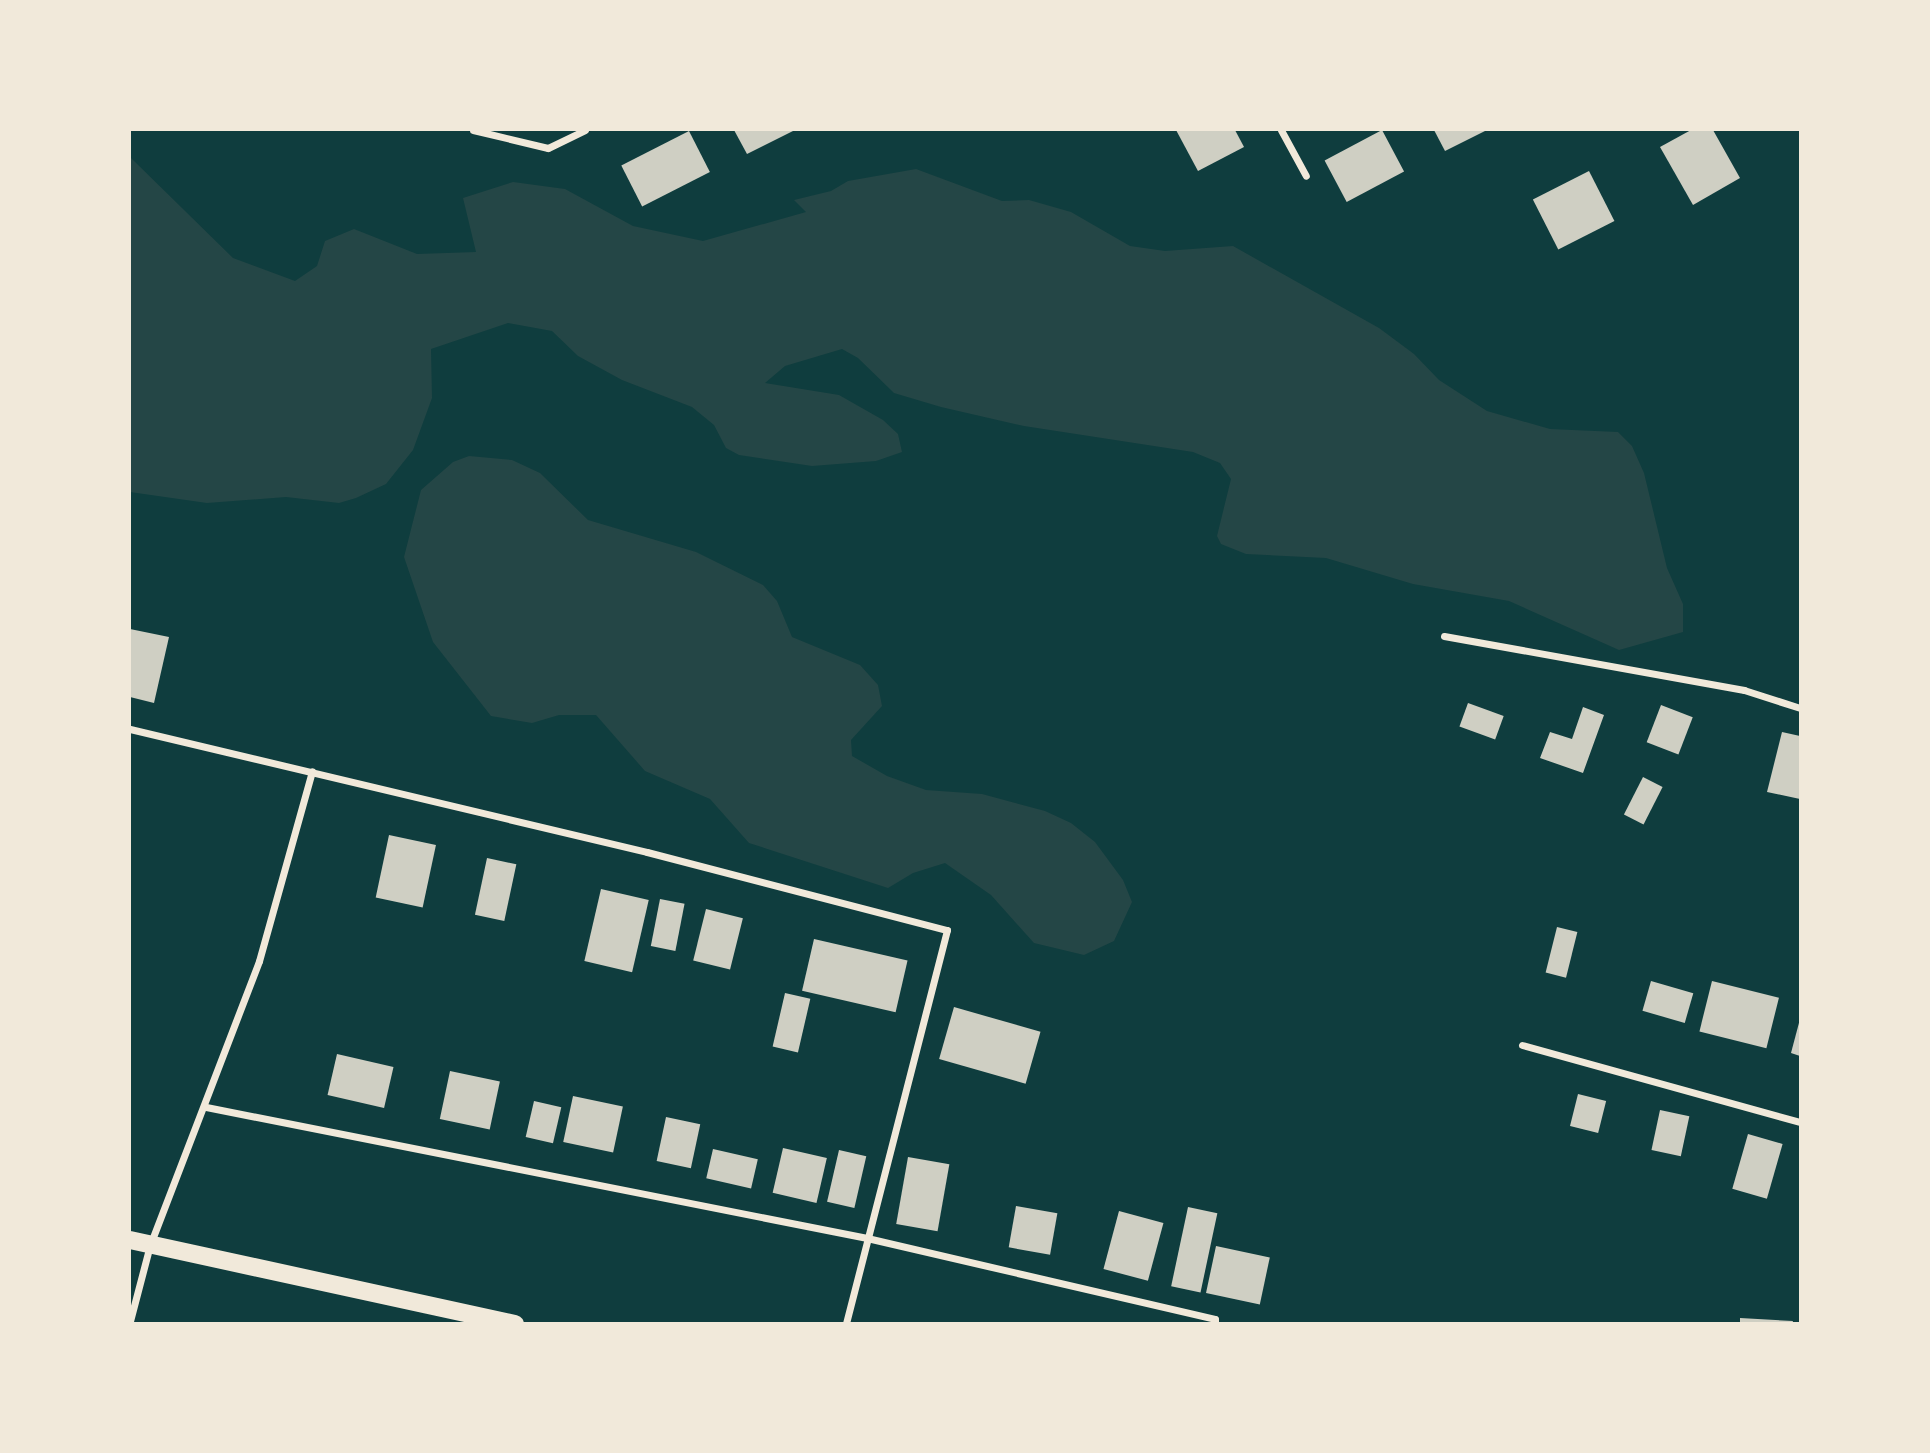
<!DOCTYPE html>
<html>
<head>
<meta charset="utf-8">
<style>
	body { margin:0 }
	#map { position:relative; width:1930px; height:1453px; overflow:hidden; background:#0f3d3e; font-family:"Nunito Sans",sans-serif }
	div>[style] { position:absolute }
	.green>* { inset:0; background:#244646 }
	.building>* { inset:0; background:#cfcfc3; transform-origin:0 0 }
	.minor>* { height:7px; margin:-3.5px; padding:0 3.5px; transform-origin:3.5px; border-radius:3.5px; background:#f1e9da }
	.primary>* { height:18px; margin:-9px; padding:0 9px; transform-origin:9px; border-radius:9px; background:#f1e9da }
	span { translate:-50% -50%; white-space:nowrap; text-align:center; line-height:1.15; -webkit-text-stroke:6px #f1e9da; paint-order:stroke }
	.frame { position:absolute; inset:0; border:131px solid #f1e9da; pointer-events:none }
</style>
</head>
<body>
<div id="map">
	<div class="green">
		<i style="clip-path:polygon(130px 157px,233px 258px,295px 281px,317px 266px,325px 241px,354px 229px,417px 254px,476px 252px,463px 198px,513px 182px,565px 189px,633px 226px,703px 241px,806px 212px,794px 200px,831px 191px,848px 181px,916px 169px,1002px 201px,1029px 200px,1071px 212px,1130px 246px,1165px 251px,1233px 246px,1379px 328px,1414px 354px,1439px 380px,1487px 411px,1550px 429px,1618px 432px,1632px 446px,1644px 473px,1667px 568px,1683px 604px,1683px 632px,1619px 650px,1509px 601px,1413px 584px,1326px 558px,1246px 554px,1221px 544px,1217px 536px,1231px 479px,1220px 463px,1193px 452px,1024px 426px,941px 407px,894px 393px,858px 358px,842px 349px,785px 366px,765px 383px,839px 395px,883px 420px,898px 434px,902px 452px,876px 461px,812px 466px,739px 455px,726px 448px,714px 425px,692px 407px,622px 380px,578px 356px,552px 331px,508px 323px,431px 349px,432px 398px,413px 450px,386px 484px,356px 498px,339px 503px,286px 497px,207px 503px,130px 492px)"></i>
		<i style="clip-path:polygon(469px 456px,512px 460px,540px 473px,588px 520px,696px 552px,763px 585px,777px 601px,792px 637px,860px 665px,878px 685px,882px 706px,851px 740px,852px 756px,887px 776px,926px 790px,982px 794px,1045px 811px,1071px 823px,1095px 842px,1123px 880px,1132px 902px,1114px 941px,1084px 955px,1034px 943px,991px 895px,945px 863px,913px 873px,888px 888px,749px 843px,710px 799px,645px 771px,596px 715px,559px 715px,532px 723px,491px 716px,433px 642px,404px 557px,421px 490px,453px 462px)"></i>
	</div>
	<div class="building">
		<i style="clip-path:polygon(734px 130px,795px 130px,747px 154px)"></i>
		<i style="clip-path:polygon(1176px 130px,1235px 130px,1244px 147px,1198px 171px)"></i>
		<i style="left:1382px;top:130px;width:47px;height:65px;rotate:62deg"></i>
		<i style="clip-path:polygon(1434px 130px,1487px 130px,1445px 151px)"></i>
		<i style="clip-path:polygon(1691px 130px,1713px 130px,1740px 178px,1693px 205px,1660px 147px)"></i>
		<i style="left:689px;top:131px;width:46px;height:76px;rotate:63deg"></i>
		<i style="left:1589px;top:171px;width:56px;height:63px;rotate:63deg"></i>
		<i style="clip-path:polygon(130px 629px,169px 637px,154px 703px,130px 697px)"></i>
		<i style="left:1468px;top:703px;width:38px;height:25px;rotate:20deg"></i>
		<i style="left:1661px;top:705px;width:34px;height:40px;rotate:21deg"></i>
		<i style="clip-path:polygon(1583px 707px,1604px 715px,1583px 773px,1540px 758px,1550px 732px,1572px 739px)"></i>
		<i style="clip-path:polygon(1782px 732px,1800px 736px,1800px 799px,1767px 792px)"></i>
		<i style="left:1643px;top:777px;width:22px;height:42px;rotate:27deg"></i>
		<i style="left:389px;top:835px;width:48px;height:64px;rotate:12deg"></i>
		<i style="left:487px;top:858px;width:30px;height:58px;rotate:12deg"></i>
		<i style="left:601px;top:889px;width:49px;height:74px;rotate:13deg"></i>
		<i style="left:660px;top:899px;width:25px;height:48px;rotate:11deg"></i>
		<i style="left:706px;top:909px;width:38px;height:53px;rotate:14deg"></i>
		<i style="left:1557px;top:927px;width:21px;height:47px;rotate:14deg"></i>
		<i style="left:814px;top:939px;width:96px;height:53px;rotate:13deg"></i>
		<i style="left:1651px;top:981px;width:44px;height:31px;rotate:16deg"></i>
		<i style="left:1712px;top:981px;width:69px;height:52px;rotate:14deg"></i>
		<i style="left:785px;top:993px;width:26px;height:55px;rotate:13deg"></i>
		<i style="left:954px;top:1007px;width:90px;height:54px;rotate:16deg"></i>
		<i style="clip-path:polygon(1800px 1019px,1800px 1056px,1791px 1053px)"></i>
		<i style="left:337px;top:1054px;width:58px;height:42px;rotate:13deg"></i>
		<i style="left:450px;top:1071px;width:51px;height:49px;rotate:12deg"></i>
		<i style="left:1578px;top:1094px;width:29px;height:33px;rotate:14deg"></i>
		<i style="left:573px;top:1096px;width:51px;height:47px;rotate:12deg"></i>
		<i style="left:534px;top:1101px;width:28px;height:37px;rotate:13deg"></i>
		<i style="left:1660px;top:1110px;width:30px;height:41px;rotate:12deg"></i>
		<i style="left:666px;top:1117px;width:35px;height:45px;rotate:12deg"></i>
		<i style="left:1748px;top:1134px;width:36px;height:57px;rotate:16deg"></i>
		<i style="left:783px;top:1148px;width:45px;height:46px;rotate:13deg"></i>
		<i style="left:713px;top:1149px;width:46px;height:30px;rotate:13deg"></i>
		<i style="left:839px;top:1150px;width:28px;height:53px;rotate:13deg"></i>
		<i style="left:908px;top:1157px;width:42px;height:68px;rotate:10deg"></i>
		<i style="left:1016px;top:1206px;width:42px;height:42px;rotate:10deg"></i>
		<i style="left:1188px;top:1207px;width:30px;height:81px;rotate:12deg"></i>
		<i style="left:1119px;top:1211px;width:46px;height:60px;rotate:15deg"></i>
		<i style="left:1216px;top:1246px;width:55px;height:48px;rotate:12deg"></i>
		<i style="clip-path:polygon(1740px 1318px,1793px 1321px,1792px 1324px,1740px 1324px)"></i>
	</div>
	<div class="minor">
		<i style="left:473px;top:130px;width:77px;rotate:13.5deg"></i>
		<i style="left:548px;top:148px;width:41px;rotate:-25.9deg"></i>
		<i style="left:1281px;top:130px;width:52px;rotate:61.5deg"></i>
		<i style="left:1444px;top:636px;width:305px;rotate:10.2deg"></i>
		<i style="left:1744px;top:690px;width:59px;rotate:17.8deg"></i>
		<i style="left:130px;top:729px;width:531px;rotate:13.38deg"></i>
		<i style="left:647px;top:852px;width:310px;rotate:14.6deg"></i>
		<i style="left:947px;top:930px;width:407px;rotate:104.4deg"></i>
		<i style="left:1522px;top:1045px;width:288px;rotate:15.5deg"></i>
		<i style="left:206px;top:1107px;width:674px;rotate:11.21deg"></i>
		<i style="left:867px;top:1238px;width:357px;rotate:13.1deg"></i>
		<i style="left:1215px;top:1319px;width:5px;rotate:90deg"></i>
		<i style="left:130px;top:1321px;width:79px;rotate:-75.3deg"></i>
		<i style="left:150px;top:1245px;width:304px;rotate:-69deg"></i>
		<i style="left:259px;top:961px;width:197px;rotate:-74.4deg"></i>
	</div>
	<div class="primary">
		<i style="left:130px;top:1240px;width:394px;rotate:12.3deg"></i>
	</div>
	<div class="frame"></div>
</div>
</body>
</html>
